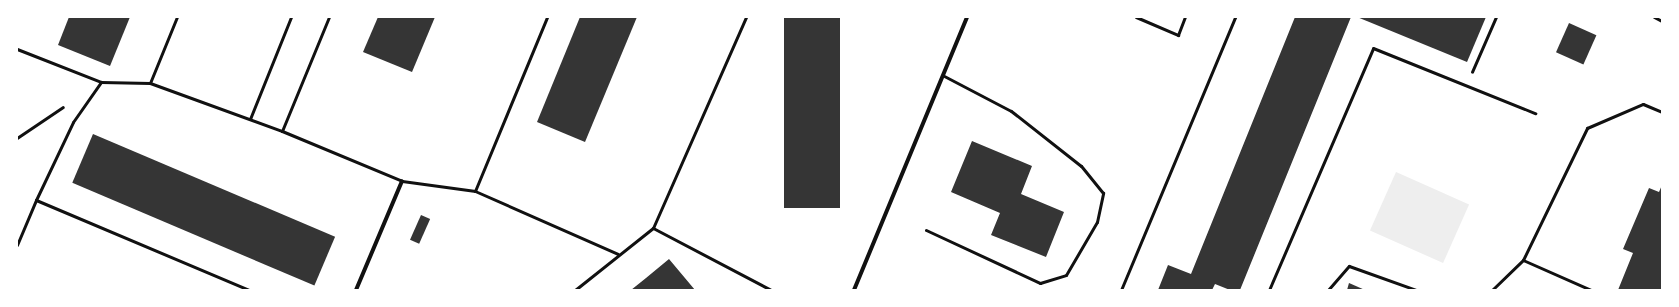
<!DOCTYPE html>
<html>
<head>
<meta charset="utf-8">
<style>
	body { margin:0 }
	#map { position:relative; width:1679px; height:307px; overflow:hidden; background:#fff; font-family:"PT Sans Narrow",sans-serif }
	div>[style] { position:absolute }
	.green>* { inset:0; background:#eee; transform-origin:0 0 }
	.building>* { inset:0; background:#353535; transform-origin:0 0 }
	.path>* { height:2.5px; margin:-1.25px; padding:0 1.25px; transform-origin:1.25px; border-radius:1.25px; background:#111 }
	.service>* { height:3px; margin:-1.5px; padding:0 1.5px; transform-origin:1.5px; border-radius:1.5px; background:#111 }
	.minor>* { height:4px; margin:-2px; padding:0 2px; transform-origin:2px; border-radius:2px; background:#111 }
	span { translate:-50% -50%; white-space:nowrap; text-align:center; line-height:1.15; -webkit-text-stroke:3px #fff; paint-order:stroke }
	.frame { position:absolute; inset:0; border:18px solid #fff; pointer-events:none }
</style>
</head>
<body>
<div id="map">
	<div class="green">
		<i style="left:1396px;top:172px;width:80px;height:64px;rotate:24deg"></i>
	</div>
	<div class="building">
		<i style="clip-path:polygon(69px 17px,130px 17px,110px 66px,58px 45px)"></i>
		<i style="clip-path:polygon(378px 17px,435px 17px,412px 72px,363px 52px)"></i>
		<i style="clip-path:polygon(580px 17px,637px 17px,585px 142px,537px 122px)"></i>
		<i style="left:784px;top:17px;width:56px;height:191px"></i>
		<i style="clip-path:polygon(1295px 17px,1351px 17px,1240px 290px,1230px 290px,1215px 284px,1212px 290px,1158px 290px,1168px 265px,1191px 274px)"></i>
		<i style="clip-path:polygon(1357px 17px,1486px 17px,1467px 62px)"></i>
		<i style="left:1569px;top:23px;width:30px;height:32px;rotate:24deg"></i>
		<i style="left:93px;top:134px;width:263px;height:53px;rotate:23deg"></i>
		<i style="clip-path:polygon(972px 141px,1032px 166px,1021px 194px,1064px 212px,1046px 257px,991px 235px,1000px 213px,951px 192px)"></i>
		<i style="clip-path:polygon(1662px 185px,1662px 290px,1618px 290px,1633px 253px,1623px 249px,1649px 188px,1659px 192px)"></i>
		<i style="left:421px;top:215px;width:10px;height:27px;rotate:24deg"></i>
		<i style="clip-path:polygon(669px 259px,695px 290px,631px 290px,646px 278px)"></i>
		<i style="clip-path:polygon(1349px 283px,1365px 290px,1347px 290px)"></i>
	</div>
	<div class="path">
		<i style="left:1472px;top:72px;width:60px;rotate:-66.4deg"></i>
		<i style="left:17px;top:138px;width:55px;rotate:-34deg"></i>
	</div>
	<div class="service">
		<i style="left:1136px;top:17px;width:46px;rotate:23.2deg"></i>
		<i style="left:1178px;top:35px;width:19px;rotate:-69deg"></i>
		<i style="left:1654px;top:17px;width:9px;rotate:27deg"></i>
		<i style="left:17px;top:49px;width:90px;rotate:21.4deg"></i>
		<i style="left:101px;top:82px;width:49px;rotate:1.2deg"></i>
		<i style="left:150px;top:83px;width:140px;rotate:20deg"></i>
		<i style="left:282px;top:131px;width:130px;rotate:22.6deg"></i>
		<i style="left:402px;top:181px;width:74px;rotate:7.8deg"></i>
		<i style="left:475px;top:191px;width:156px;rotate:23.8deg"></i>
		<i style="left:150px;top:83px;width:71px;rotate:-67.8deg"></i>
		<i style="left:250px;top:119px;width:110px;rotate:-68.1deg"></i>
		<i style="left:282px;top:131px;width:123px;rotate:-67.6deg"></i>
		<i style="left:475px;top:191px;width:188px;rotate:-67.5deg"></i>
		<i style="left:36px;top:200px;width:231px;rotate:22.9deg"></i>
		<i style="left:653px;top:228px;width:133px;rotate:27.7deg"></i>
		<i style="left:926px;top:230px;width:126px;rotate:24.9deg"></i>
		<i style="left:1040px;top:283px;width:27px;rotate:-17deg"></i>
		<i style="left:1066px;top:275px;width:61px;rotate:-59.7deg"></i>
		<i style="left:1097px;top:222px;width:30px;rotate:-78deg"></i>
		<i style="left:1103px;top:193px;width:35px;rotate:-129deg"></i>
		<i style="left:1081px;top:166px;width:89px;rotate:-141.8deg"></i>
		<i style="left:1011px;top:111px;width:76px;rotate:-152.4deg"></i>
		<i style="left:17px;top:245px;width:49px;rotate:-67.1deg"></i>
		<i style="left:36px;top:200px;width:86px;rotate:-64.6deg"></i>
		<i style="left:73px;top:122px;width:49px;rotate:-55deg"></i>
		<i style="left:1523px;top:260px;width:74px;rotate:23.8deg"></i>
		<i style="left:575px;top:290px;width:100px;rotate:-38.5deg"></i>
		<i style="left:653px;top:228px;width:231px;rotate:-66.2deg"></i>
		<i style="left:1121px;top:290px;width:296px;rotate:-67.3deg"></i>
		<i style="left:1269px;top:290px;width:263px;rotate:-66.7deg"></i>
		<i style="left:1373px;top:48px;width:175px;rotate:21.9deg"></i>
		<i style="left:1328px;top:290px;width:32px;rotate:-49deg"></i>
		<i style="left:1349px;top:266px;width:71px;rotate:19.7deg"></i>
		<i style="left:1492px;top:290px;width:43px;rotate:-44.1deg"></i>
		<i style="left:1523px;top:260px;width:147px;rotate:-64.1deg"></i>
		<i style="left:1587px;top:128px;width:61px;rotate:-23.2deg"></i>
		<i style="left:1643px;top:104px;width:21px;rotate:23deg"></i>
	</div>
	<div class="minor">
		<i style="left:356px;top:290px;width:118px;rotate:-67.1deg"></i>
		<i style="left:854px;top:290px;width:295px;rotate:-67.5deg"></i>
	</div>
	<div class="frame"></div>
</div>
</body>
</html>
